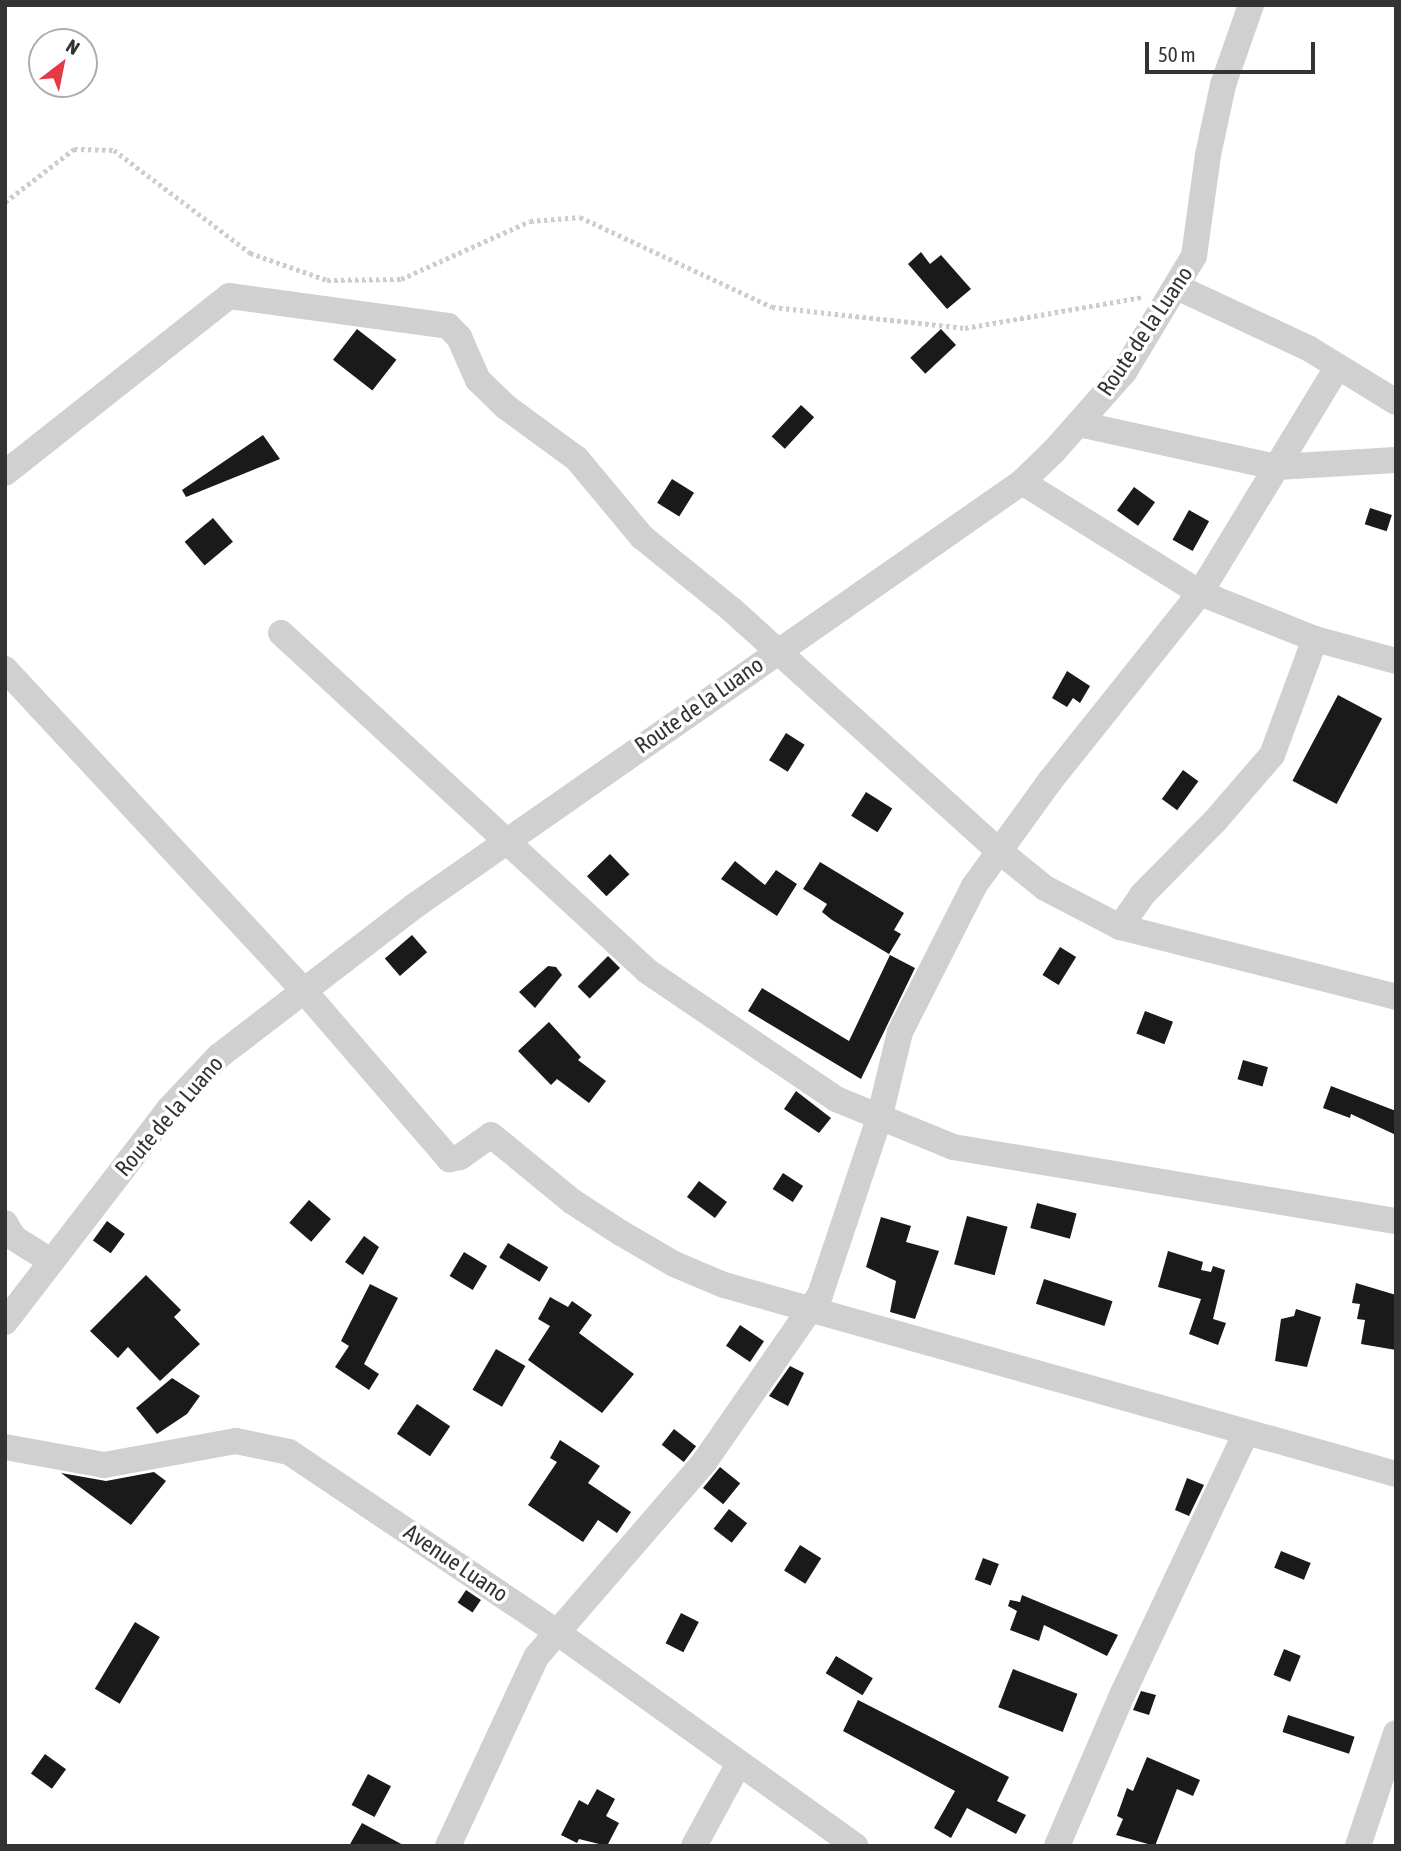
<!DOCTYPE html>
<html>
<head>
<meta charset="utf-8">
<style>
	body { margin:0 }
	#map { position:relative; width:1401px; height:1851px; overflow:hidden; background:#fff; font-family:"Asap Condensed",sans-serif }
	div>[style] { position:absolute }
	.building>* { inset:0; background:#1a1a1a; transform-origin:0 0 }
	.path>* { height:4.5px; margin-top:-2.25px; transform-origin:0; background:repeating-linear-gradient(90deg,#cdcdcd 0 3.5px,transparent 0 7px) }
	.street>* { height:26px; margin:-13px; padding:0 13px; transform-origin:13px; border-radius:13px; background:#d0d0d0 }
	span { translate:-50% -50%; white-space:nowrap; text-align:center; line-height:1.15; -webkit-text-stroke:7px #fff; paint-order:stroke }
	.street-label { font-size:23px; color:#333 }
	.frame { position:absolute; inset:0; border:7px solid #333; pointer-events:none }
	.north { position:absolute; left:28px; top:28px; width:70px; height:70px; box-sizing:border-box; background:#fff; border:2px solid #adadad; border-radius:50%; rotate:32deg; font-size:19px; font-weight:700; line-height:28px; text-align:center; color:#333 }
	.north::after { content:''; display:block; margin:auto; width:24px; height:32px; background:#e63946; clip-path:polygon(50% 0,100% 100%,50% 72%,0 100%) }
	.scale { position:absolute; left:1145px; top:42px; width:170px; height:32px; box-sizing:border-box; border:4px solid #333; border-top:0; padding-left:9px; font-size:21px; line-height:24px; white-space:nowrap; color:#333; -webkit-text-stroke:5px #fff; paint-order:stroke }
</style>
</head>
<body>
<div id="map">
	<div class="building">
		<i style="clip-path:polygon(921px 252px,930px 264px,941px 255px,971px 289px,947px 309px,908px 264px)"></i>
		<i style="left:357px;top:329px;width:50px;height:39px;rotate:38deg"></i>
		<i style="left:941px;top:329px;width:22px;height:42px;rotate:47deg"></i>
		<i style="left:801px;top:405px;width:18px;height:43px;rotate:43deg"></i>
		<i style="clip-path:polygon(263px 435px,280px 459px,186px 497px,182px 490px)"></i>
		<i style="left:672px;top:479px;width:26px;height:28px;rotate:32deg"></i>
		<i style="left:1134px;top:487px;width:26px;height:29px;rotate:36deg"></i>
		<i style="left:1370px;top:508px;width:23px;height:17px;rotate:18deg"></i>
		<i style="left:1189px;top:510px;width:23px;height:34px;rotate:29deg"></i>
		<i style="left:213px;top:518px;width:31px;height:37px;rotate:50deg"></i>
		<i style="clip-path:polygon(1067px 671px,1090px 686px,1080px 703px,1073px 698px,1067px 707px,1052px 698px)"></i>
		<i style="left:1338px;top:695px;width:50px;height:97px;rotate:28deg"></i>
		<i style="left:786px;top:733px;width:22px;height:32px;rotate:32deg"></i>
		<i style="left:1183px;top:770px;width:19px;height:36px;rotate:36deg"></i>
		<i style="left:866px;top:792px;width:31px;height:28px;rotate:32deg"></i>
		<i style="left:610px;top:854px;width:28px;height:32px;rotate:46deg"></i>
		<i style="clip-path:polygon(735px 861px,765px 885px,776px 870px,797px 884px,777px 916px,721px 879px)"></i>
		<i style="clip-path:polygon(820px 862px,904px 913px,894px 930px,901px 934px,889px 954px,832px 920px,822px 912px,827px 904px,803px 889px)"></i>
		<i style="left:412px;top:935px;width:23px;height:36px;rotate:49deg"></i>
		<i style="left:1060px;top:947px;width:19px;height:33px;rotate:32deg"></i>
		<i style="clip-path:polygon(890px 955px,915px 968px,861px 1079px,748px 1011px,762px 988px,849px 1041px)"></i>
		<i style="left:608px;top:956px;width:17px;height:43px;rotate:45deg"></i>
		<i style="clip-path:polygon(548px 966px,556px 967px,562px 975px,535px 1008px,519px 992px)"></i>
		<i style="left:1145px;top:1011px;width:30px;height:24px;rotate:21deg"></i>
		<i style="clip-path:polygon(549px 1022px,581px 1057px,578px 1060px,606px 1081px,589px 1103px,557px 1079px,551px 1085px,518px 1051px)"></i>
		<i style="left:1243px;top:1060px;width:26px;height:20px;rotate:16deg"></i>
		<i style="clip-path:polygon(1331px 1086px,1396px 1111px,1396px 1135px,1351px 1114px,1350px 1118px,1323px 1108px)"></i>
		<i style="clip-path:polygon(796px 1091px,831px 1118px,819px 1133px,784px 1109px)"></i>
		<i style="left:783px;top:1173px;width:24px;height:19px;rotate:33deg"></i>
		<i style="left:699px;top:1181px;width:35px;height:20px;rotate:37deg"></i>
		<i style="left:309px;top:1200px;width:29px;height:30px;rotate:41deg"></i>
		<i style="left:1037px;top:1203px;width:41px;height:26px;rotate:15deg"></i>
		<i style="left:967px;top:1216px;width:42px;height:50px;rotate:15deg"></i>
		<i style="clip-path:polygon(881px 1217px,911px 1226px,906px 1242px,939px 1251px,915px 1319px,890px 1312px,896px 1281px,866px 1267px)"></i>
		<i style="left:107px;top:1221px;width:22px;height:24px;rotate:36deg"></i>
		<i style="clip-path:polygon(364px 1236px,379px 1247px,363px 1275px,345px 1262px)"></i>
		<i style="left:508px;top:1243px;width:47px;height:17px;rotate:31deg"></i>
		<i style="clip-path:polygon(1168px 1251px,1203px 1262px,1201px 1270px,1211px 1272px,1213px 1266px,1225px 1270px,1213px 1319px,1226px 1323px,1218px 1345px,1189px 1334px,1201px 1299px,1158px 1287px)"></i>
		<i style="left:464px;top:1252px;width:27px;height:28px;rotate:31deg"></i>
		<i style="clip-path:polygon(146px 1275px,181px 1310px,174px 1317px,200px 1344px,160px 1381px,128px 1347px,118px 1358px,90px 1331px)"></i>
		<i style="left:1044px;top:1279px;width:72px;height:26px;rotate:18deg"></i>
		<i style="clip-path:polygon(1356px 1283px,1396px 1295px,1396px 1350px,1361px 1344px,1365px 1320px,1357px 1319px,1360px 1304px,1352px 1303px)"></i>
		<i style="clip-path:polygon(370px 1284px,398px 1298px,364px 1364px,379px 1374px,369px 1390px,335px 1367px,349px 1346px,341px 1341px)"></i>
		<i style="clip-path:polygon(550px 1297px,568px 1307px,572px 1301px,592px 1315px,579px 1333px,634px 1374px,602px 1413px,528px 1360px,550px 1326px,538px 1319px)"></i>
		<i style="clip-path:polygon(1296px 1309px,1321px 1317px,1307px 1367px,1275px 1361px,1281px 1319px,1294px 1316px)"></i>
		<i style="left:740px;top:1325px;width:29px;height:25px;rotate:34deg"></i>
		<i style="left:496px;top:1349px;width:34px;height:47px;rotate:30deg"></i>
		<i style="clip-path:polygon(790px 1366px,804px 1373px,788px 1406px,769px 1396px)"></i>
		<i style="clip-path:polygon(172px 1378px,200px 1396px,187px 1414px,157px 1434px,136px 1408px)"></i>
		<i style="left:417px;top:1404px;width:40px;height:36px;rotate:34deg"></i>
		<i style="left:674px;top:1429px;width:28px;height:20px;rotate:38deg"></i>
		<i style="clip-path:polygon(560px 1440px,600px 1466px,588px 1483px,631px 1512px,617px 1533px,598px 1520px,583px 1542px,528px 1505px,557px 1462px,550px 1458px)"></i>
		<i style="left:720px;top:1467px;width:26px;height:27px;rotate:39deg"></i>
		<i style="clip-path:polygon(154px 1472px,166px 1481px,131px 1525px,61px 1473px,106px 1481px)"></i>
		<i style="clip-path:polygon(1187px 1478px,1204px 1485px,1189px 1516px,1175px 1510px)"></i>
		<i style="left:729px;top:1509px;width:23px;height:25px;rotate:38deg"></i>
		<i style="left:800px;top:1545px;width:25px;height:30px;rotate:32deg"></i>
		<i style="left:1281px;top:1551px;width:32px;height:18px;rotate:22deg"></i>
		<i style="left:983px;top:1558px;width:17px;height:23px;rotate:21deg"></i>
		<i style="left:466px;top:1590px;width:18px;height:15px;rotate:34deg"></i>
		<i style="clip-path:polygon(1022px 1595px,1118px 1635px,1107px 1656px,1044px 1625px,1039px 1641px,1010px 1630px,1017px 1611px,1008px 1606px,1010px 1600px,1020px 1602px)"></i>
		<i style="left:681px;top:1613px;width:20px;height:34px;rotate:27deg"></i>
		<i style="left:135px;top:1622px;width:29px;height:78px;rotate:31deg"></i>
		<i style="left:1284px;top:1649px;width:18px;height:28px;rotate:22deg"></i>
		<i style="left:836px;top:1656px;width:43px;height:20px;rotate:31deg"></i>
		<i style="left:1013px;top:1669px;width:69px;height:41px;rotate:21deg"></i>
		<i style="clip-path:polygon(1141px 1691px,1156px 1695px,1149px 1715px,1133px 1710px)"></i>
		<i style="clip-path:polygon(858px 1700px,1009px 1777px,997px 1801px,1026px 1815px,1016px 1834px,967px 1808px,951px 1838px,934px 1828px,955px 1791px,843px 1731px)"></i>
		<i style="left:1288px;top:1715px;width:70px;height:18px;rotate:18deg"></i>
		<i style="left:45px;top:1754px;width:26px;height:24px;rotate:36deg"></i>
		<i style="clip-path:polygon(1147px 1757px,1200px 1780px,1193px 1796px,1177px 1789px,1155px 1846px,1116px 1835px,1123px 1819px,1117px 1816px,1127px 1788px,1133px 1791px)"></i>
		<i style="left:368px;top:1774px;width:26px;height:35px;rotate:28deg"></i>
		<i style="clip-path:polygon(597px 1789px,615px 1799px,606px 1816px,619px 1823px,607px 1846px,579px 1839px,577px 1843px,561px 1835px,579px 1800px,588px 1805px)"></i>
		<i style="clip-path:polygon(362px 1823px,405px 1846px,349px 1846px)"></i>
	</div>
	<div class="path">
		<i style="left:5px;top:202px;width:87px;rotate:-37.5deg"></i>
		<i style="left:74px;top:149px;width:40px;rotate:1.4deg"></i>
		<i style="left:114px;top:150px;width:171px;rotate:37.1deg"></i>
		<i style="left:250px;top:253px;width:82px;rotate:19.3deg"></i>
		<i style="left:327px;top:280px;width:74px;rotate:-0.8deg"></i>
		<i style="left:401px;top:279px;width:141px;rotate:-24.2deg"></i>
		<i style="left:530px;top:221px;width:50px;rotate:-4.6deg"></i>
		<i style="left:580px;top:217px;width:212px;rotate:25.1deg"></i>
		<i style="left:772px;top:307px;width:194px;rotate:6.2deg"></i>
		<i style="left:965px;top:328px;width:181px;rotate:-9.9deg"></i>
	</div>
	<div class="street">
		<i style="left:1177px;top:287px;width:145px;rotate:25deg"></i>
		<i style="left:1308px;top:348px;width:103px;rotate:31.5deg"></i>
		<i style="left:1079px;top:424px;width:203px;rotate:12.3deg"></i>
		<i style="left:1277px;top:467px;width:119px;rotate:-3.4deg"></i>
		<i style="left:5px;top:473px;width:285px;rotate:-38.3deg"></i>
		<i style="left:229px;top:296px;width:221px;rotate:7.8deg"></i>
		<i style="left:448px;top:326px;width:16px;rotate:45deg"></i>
		<i style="left:459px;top:337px;width:47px;rotate:66.2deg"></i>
		<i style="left:478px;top:380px;width:39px;rotate:44deg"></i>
		<i style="left:506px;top:407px;width:88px;rotate:36.2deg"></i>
		<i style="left:577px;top:459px;width:102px;rotate:50.2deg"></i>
		<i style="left:642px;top:537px;width:114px;rotate:39deg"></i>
		<i style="left:731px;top:609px;width:360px;rotate:42.1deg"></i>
		<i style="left:998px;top:850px;width:60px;rotate:39deg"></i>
		<i style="left:1045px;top:888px;width:85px;rotate:27.5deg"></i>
		<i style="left:1120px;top:927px;width:285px;rotate:14.2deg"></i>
		<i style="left:1022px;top:482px;width:210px;rotate:31.9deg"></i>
		<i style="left:1200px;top:593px;width:124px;rotate:21.8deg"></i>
		<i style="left:1315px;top:639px;width:84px;rotate:15.2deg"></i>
		<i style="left:281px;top:633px;width:498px;rotate:42.7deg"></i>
		<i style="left:647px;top:971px;width:228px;rotate:34.1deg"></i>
		<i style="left:836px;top:1099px;width:126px;rotate:22.3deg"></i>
		<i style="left:953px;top:1147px;width:449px;rotate:9.5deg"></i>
		<i style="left:5px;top:669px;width:441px;rotate:47.1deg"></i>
		<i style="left:305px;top:992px;width:221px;rotate:49.2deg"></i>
		<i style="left:449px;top:1159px;width:11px;rotate:-10deg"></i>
		<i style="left:460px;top:1157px;width:38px;rotate:-35deg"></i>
		<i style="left:491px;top:1135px;width:106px;rotate:39.3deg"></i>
		<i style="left:573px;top:1202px;width:57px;rotate:32.9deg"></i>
		<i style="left:621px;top:1233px;width:61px;rotate:30.3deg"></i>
		<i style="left:674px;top:1264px;width:54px;rotate:22.8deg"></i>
		<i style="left:724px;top:1285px;width:698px;rotate:15.71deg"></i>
		<i style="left:1120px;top:927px;width:39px;rotate:-55deg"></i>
		<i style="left:1142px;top:895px;width:104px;rotate:-45.4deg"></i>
		<i style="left:1215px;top:821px;width:87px;rotate:-49.2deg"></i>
		<i style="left:1272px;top:755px;width:124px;rotate:-69.7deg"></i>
		<i style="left:5px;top:1223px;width:17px;rotate:59deg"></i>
		<i style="left:14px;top:1238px;width:41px;rotate:32.2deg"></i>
		<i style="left:5px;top:1322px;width:269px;rotate:-52.4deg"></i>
		<i style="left:169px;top:1109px;width:73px;rotate:-46.7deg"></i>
		<i style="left:219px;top:1056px;width:245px;rotate:-37.5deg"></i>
		<i style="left:413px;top:907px;width:743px;rotate:-34.91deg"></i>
		<i style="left:1022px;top:482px;width:45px;rotate:-44.1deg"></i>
		<i style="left:1054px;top:451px;width:106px;rotate:-48.5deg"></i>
		<i style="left:1124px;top:372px;width:135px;rotate:-58.9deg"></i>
		<i style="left:1194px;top:256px;width:102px;rotate:-82.1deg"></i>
		<i style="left:1208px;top:155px;width:72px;rotate:-77.9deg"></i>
		<i style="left:1223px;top:85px;width:85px;rotate:-70.7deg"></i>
		<i style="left:5px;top:1447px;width:101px;rotate:10.3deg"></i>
		<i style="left:104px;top:1465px;width:134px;rotate:-10.3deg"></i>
		<i style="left:236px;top:1441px;width:54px;rotate:11.7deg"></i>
		<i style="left:289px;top:1452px;width:324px;rotate:33.9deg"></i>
		<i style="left:558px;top:1633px;width:366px;rotate:35.6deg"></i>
		<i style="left:448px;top:1846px;width:208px;rotate:-65deg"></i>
		<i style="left:536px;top:1657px;width:259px;rotate:-49.2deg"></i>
		<i style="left:705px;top:1461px;width:202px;rotate:-55.3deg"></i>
		<i style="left:820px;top:1295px;width:186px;rotate:-71.5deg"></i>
		<i style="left:879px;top:1119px;width:89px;rotate:-76.4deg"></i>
		<i style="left:900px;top:1032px;width:164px;rotate:-63.1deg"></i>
		<i style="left:974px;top:886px;width:130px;rotate:-54.1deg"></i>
		<i style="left:1050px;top:781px;width:241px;rotate:-51.4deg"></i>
		<i style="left:1200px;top:593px;width:262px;rotate:-58.7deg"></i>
		<i style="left:694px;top:1846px;width:92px;rotate:-61.5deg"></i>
		<i style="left:1057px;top:1846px;width:167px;rotate:-66.7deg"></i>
		<i style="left:1123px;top:1693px;width:285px;rotate:-64.7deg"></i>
		<i style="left:1358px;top:1846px;width:119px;rotate:-71.4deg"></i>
	</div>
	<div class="street-label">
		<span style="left:1145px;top:331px;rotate:-56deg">Route de la Luano</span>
		<span style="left:699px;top:705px;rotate:-35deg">Route de la Luano</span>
		<span style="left:169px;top:1116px;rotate:-49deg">Route de la Luano</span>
		<span style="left:456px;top:1563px;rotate:34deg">Avenue Luano</span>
	</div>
	<div class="frame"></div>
	<div class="north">N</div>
	<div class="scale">50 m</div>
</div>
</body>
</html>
